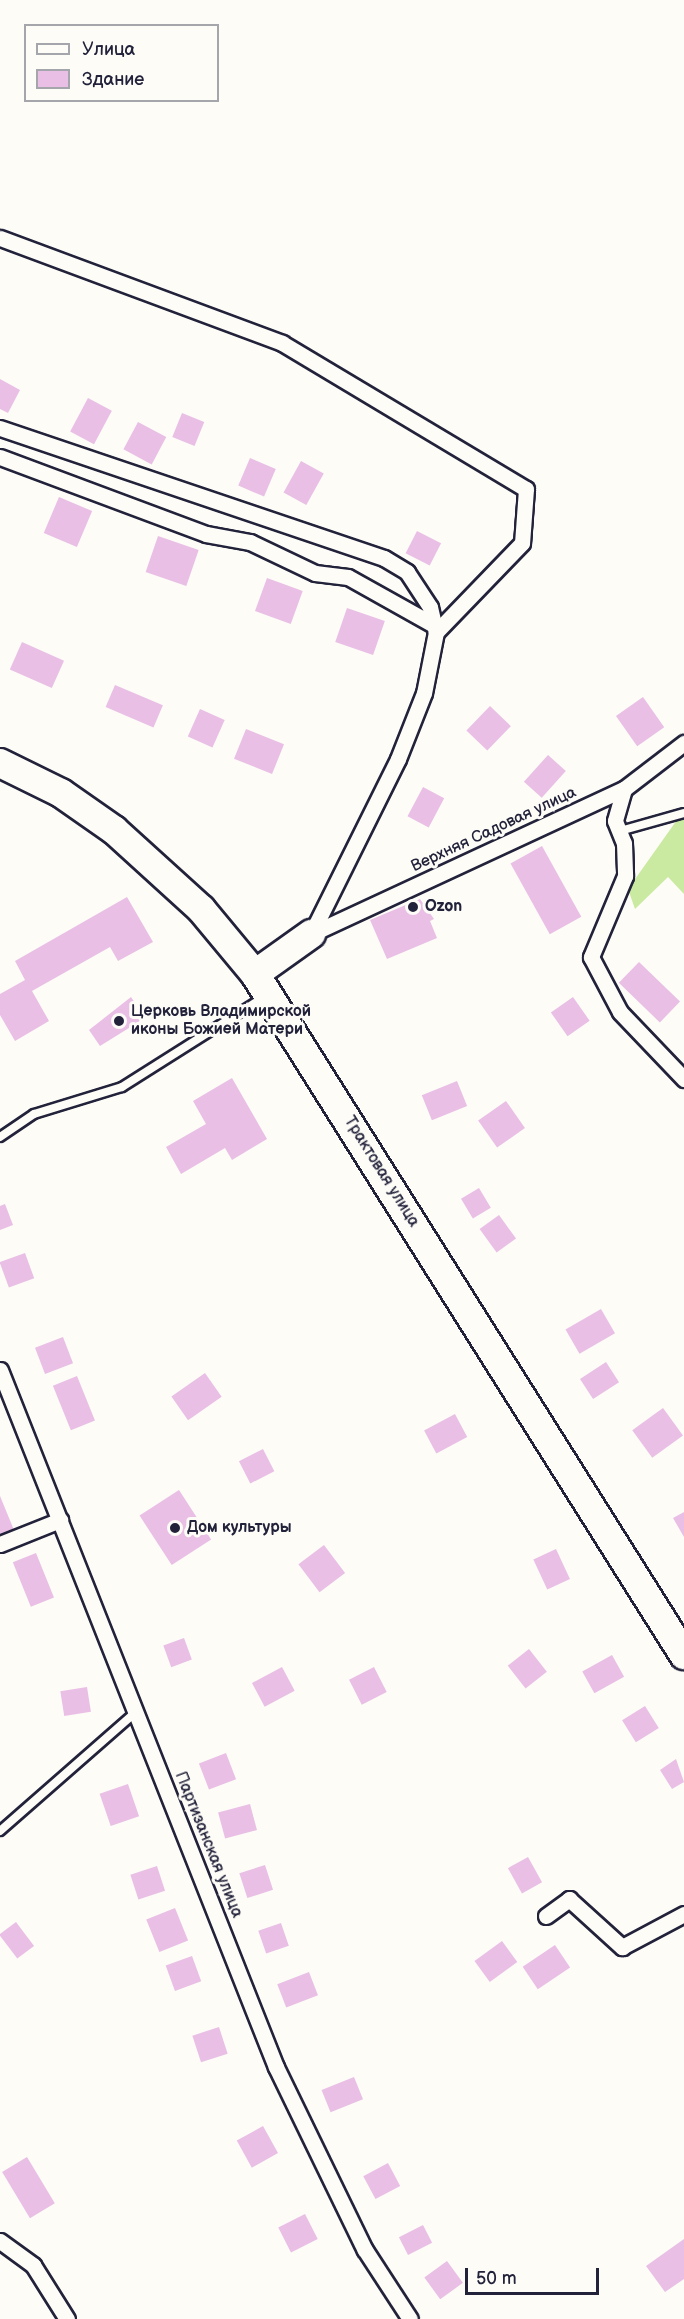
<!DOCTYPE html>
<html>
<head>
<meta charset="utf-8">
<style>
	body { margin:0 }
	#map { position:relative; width:684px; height:2319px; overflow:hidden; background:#fdfcf7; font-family:"Balsamiq Sans",sans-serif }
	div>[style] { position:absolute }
	.green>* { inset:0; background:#caeaa2 }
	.building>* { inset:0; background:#e9bfe5; transform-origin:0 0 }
	.roads { filter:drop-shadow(2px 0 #22223b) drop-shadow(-2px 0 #22223b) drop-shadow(0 2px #22223b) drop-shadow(0 -2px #22223b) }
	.lane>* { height:8px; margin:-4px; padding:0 4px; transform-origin:4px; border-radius:4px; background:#fdfcf7 }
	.street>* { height:15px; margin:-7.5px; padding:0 7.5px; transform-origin:7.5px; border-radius:7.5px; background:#fdfcf7 }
	.highway>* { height:28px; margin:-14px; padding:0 14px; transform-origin:14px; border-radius:14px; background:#fdfcf7 }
	.dots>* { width:16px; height:16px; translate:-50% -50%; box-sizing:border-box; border:3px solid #fdfcf7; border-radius:50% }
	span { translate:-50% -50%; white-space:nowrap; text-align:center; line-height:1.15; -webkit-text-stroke:6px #fdfcf7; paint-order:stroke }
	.street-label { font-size:16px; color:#22223b }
	.poi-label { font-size:16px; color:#22223b; font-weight:700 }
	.left { translate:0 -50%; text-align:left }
	.legend { position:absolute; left:24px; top:24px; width:195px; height:78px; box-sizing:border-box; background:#fdfcf7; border:2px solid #a5a5ac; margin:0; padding:8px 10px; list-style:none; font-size:18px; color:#22223b }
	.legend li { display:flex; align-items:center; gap:12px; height:30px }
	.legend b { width:30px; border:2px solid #a5a5ac }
	.scale { position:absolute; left:465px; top:2268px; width:134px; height:27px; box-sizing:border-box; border:3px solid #22223b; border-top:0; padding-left:8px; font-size:18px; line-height:21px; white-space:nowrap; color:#22223b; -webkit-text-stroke:4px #fdfcf7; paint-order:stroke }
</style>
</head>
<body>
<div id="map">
	<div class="green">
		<i style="clip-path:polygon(684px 810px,684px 894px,668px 877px,635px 909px,628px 889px)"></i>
	</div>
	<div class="building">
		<i style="clip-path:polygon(0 379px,20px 390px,8px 413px,0 409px)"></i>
		<i style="left:88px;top:398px;width:27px;height:38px;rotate:28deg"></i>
		<i style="left:182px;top:413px;width:24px;height:26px;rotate:22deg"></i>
		<i style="left:138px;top:422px;width:32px;height:31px;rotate:28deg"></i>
		<i style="left:250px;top:458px;width:28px;height:30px;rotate:23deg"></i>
		<i style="left:301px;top:461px;width:26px;height:36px;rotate:29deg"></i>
		<i style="left:59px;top:497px;width:36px;height:39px;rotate:23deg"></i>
		<i style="left:417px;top:531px;width:27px;height:25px;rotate:27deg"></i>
		<i style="left:158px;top:536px;width:43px;height:38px;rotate:19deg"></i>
		<i style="left:267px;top:578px;width:38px;height:35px;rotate:20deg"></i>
		<i style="left:347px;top:608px;width:40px;height:36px;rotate:19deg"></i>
		<i style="left:22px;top:642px;width:46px;height:30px;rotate:24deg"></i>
		<i style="left:115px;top:685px;width:52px;height:24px;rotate:23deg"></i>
		<i style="left:643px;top:697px;width:37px;height:33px;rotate:55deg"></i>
		<i style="left:490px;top:706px;width:29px;height:34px;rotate:44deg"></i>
		<i style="left:200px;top:709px;width:27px;height:30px;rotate:24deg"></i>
		<i style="left:246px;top:729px;width:41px;height:32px;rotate:22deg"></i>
		<i style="left:548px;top:755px;width:24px;height:36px;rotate:42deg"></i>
		<i style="left:423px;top:787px;width:24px;height:33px;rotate:28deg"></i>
		<i style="left:542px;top:846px;width:81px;height:36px;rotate:61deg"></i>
		<i style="clip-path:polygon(127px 897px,153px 942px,118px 961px,110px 947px,32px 991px,49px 1021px,15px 1041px,0 1015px,0 994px,25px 980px,15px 961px)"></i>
		<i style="clip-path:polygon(420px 899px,434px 919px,430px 921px,437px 938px,387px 959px,370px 920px)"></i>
		<i style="left:639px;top:962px;width:57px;height:29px;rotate:44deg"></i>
		<i style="clip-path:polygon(131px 997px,145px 1018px,100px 1046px,89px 1030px)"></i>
		<i style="left:573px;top:997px;width:29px;height:27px;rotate:55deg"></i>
		<i style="clip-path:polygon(232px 1078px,267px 1139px,232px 1160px,225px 1148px,181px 1174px,166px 1147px,206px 1124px,193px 1101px)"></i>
		<i style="left:457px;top:1081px;width:27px;height:38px;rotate:68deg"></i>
		<i style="left:506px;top:1101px;width:33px;height:34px;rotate:55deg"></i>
		<i style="left:479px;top:1188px;width:23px;height:21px;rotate:59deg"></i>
		<i style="clip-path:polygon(5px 1204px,13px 1225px,0 1230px,0 1206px)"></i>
		<i style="left:499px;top:1215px;width:29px;height:24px;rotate:54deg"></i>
		<i style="left:25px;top:1253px;width:27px;height:27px;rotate:70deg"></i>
		<i style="left:601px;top:1309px;width:28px;height:41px;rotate:60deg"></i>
		<i style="left:63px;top:1337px;width:28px;height:30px;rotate:69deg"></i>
		<i style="left:606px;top:1362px;width:24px;height:31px;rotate:57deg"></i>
		<i style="left:205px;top:1373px;width:29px;height:41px;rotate:55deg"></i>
		<i style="left:77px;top:1376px;width:48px;height:26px;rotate:68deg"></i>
		<i style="left:663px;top:1408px;width:34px;height:38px;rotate:54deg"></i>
		<i style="left:455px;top:1414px;width:26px;height:35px;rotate:62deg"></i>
		<i style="left:263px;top:1449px;width:25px;height:27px;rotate:63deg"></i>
		<i style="left:179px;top:1490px;width:59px;height:47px;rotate:57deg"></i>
		<i style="clip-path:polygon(0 1496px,16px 1535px,0 1541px)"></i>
		<i style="clip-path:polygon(684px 1512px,684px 1537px,673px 1518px)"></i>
		<i style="left:324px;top:1545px;width:35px;height:32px;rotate:53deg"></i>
		<i style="left:556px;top:1549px;width:33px;height:25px;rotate:65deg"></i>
		<i style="left:36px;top:1553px;width:48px;height:25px;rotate:68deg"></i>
		<i style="left:184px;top:1638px;width:23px;height:22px;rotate:70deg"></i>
		<i style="left:529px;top:1649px;width:29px;height:27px;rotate:52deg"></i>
		<i style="left:612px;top:1655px;width:25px;height:34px;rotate:61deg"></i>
		<i style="left:282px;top:1667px;width:27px;height:34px;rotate:62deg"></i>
		<i style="left:374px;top:1667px;width:28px;height:28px;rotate:63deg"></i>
		<i style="left:87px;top:1687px;width:25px;height:27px;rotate:81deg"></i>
		<i style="left:645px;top:1706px;width:26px;height:27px;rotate:58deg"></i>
		<i style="left:226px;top:1753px;width:28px;height:29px;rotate:69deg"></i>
		<i style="clip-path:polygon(676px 1759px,684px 1782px,672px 1789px,660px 1770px)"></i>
		<i style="left:128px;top:1784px;width:34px;height:30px;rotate:71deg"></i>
		<i style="left:250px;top:1804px;width:27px;height:33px;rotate:75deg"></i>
		<i style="left:528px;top:1857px;width:29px;height:23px;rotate:61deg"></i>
		<i style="left:265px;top:1865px;width:26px;height:27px;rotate:72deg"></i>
		<i style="left:157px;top:1866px;width:26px;height:28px;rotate:72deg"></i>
		<i style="left:175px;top:1908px;width:35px;height:31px;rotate:68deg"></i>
		<i style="left:16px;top:1922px;width:30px;height:21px;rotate:53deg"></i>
		<i style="left:281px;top:1923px;width:24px;height:24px;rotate:71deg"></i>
		<i style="left:502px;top:1941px;width:26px;height:34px;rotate:54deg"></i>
		<i style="left:555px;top:1945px;width:27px;height:39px;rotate:56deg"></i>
		<i style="left:192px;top:1956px;width:27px;height:28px;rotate:70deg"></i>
		<i style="left:309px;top:1972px;width:25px;height:34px;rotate:69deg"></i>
		<i style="left:219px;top:2027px;width:28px;height:28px;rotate:72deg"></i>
		<i style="left:354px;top:2077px;width:24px;height:35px;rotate:68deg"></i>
		<i style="left:263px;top:2126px;width:31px;height:30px;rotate:61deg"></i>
		<i style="left:27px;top:2157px;width:54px;height:29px;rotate:59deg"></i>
		<i style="left:388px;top:2163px;width:26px;height:28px;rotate:62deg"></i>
		<i style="left:305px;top:2214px;width:28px;height:30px;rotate:63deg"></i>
		<i style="left:423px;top:2225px;width:20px;height:27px;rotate:63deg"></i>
		<i style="clip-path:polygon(684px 2239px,684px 2279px,665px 2292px,646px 2266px)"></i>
		<i style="left:447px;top:2261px;width:27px;height:28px;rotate:54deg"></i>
	</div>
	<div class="roads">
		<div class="lane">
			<i style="left:620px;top:831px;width:66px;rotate:-15.7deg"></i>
			<i style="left:0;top:1137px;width:41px;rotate:-34.1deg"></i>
			<i style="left:34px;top:1114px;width:92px;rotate:-17.1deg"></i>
			<i style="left:122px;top:1087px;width:167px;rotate:-32.3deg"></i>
			<i style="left:0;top:1831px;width:181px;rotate:-41.2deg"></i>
		</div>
		<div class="street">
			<i style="left:0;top:238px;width:301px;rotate:20.4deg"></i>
			<i style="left:282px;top:343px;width:284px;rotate:30.9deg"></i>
			<i style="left:526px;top:489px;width:54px;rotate:94.2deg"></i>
			<i style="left:522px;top:543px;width:124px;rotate:134deg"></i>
			<i style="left:0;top:428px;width:405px;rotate:18.7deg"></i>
			<i style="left:384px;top:558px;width:27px;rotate:31deg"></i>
			<i style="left:407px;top:572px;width:42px;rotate:56.7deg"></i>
			<i style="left:430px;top:607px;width:26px;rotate:77deg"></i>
			<i style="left:436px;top:632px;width:62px;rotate:101.1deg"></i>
			<i style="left:424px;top:693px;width:71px;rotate:111.5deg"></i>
			<i style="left:398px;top:759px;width:195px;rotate:116.4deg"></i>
			<i style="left:0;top:457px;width:220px;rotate:20.5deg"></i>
			<i style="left:206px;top:534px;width:45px;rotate:10.3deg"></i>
			<i style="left:250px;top:542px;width:72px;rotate:25.5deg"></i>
			<i style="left:315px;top:573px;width:33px;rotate:7deg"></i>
			<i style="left:348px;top:577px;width:96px;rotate:29.2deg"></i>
			<i style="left:624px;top:789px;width:33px;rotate:106deg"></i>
			<i style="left:615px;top:821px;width:24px;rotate:68deg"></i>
			<i style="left:624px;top:843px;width:33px;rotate:88deg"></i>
			<i style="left:625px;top:876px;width:88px;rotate:112.8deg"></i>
			<i style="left:591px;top:957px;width:62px;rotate:62.2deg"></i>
			<i style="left:620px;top:1012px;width:93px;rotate:46.3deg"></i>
			<i style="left:311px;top:934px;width:345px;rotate:-24.9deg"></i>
			<i style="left:624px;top:789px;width:76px;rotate:-37.5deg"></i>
			<i style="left:0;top:1370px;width:750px;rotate:68.4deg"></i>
			<i style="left:276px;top:2067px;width:203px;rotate:64.1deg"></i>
			<i style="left:365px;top:2250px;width:82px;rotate:56.9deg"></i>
			<i style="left:0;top:1544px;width:65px;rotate:-21.8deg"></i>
			<i style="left:546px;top:1916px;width:29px;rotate:-36deg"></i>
			<i style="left:569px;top:1899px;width:72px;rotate:42.2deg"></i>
			<i style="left:622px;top:1947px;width:70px;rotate:-28deg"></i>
			<i style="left:0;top:2241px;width:41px;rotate:36deg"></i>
			<i style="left:33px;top:2265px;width:64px;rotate:57.8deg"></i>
		</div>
		<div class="highway">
			<i style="left:0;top:763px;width:68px;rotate:26.2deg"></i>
			<i style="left:61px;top:793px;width:65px;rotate:34.9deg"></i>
			<i style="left:114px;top:830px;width:118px;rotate:42.2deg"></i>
			<i style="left:201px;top:909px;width:85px;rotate:50.3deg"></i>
			<i style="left:255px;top:974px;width:805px;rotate:57.79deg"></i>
			<i style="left:255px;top:974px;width:69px;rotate:-35.5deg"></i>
		</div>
	</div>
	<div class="dots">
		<i style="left:413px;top:907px;background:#22223b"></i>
		<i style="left:119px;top:1021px;background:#22223b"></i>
		<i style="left:175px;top:1528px;background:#22223b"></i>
	</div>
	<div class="street-label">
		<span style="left:494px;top:830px;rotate:-25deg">Верхняя Садовая улица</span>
		<span style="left:381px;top:1172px;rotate:58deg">Трактовая улица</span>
		<span style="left:208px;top:1845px;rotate:68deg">Партизанская улица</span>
	</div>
	<div class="poi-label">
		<span class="left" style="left:425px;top:907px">Ozon</span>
		<span class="left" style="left:131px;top:1021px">Церковь Владимирской<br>иконы Божией Матери</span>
		<span class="left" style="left:187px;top:1528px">Дом культуры</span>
	</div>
	<ul class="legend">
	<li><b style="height:8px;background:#fdfcf7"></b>Улица</li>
	<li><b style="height:16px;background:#e9bfe5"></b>Здание</li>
	</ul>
	<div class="scale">50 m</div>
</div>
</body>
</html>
